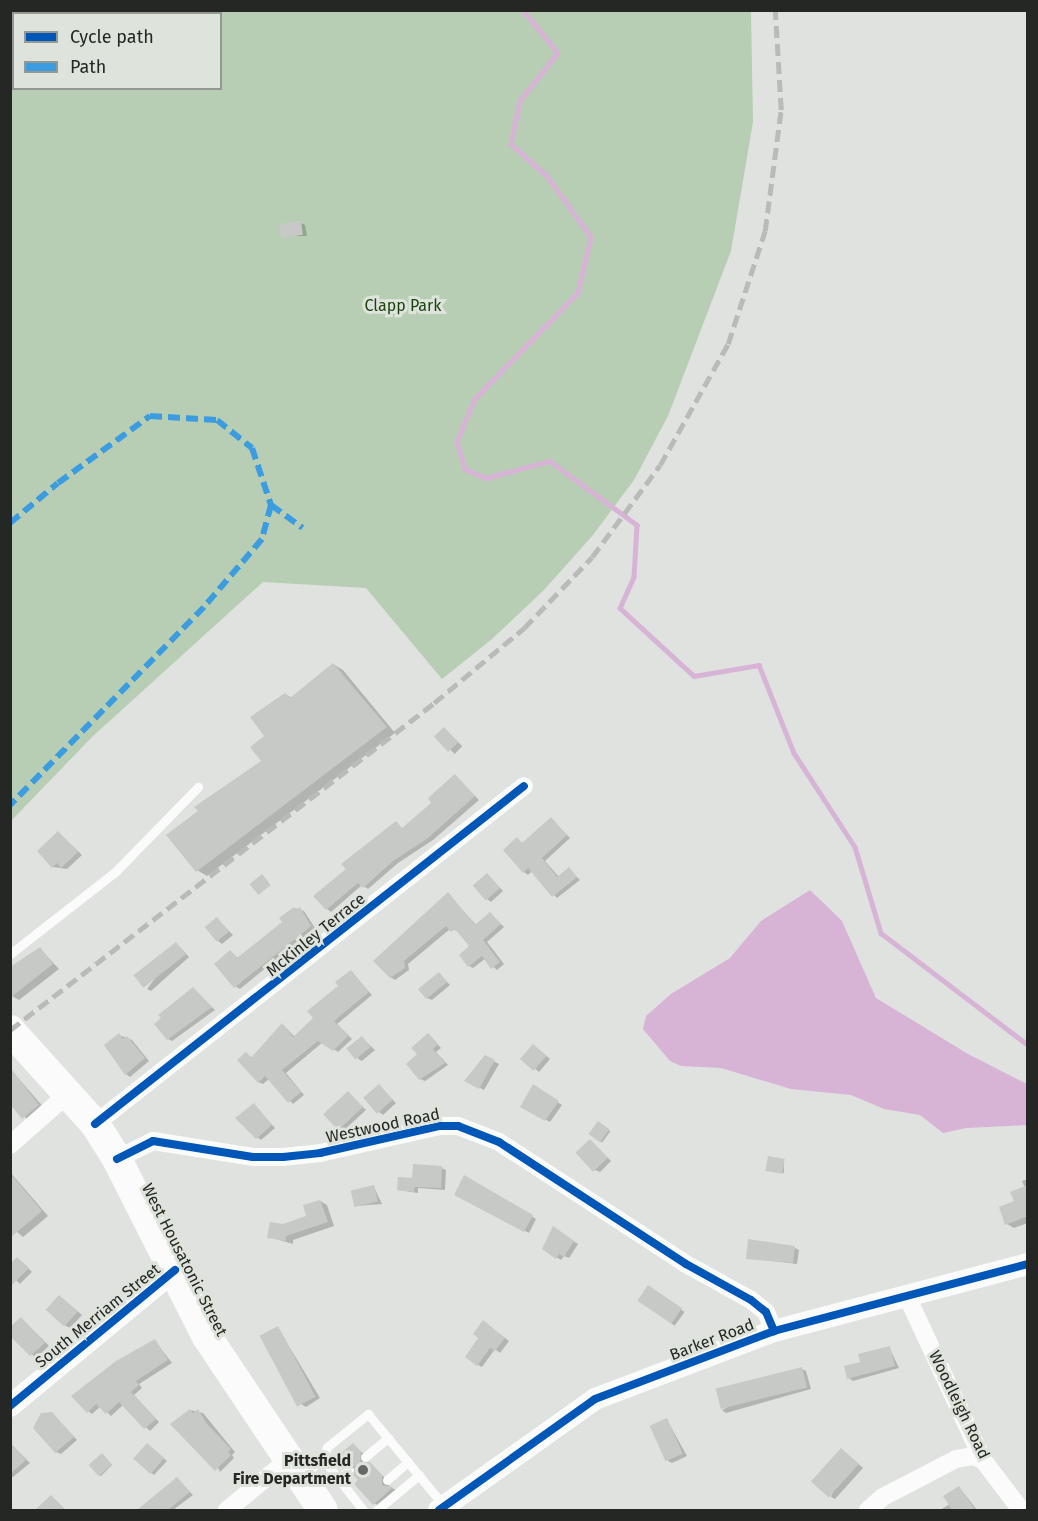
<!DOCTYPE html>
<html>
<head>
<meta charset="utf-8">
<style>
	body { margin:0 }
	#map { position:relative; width:1038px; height:1521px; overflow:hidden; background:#dfe2de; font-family:"Fira Sans",sans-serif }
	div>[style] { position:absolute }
	.green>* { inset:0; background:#b8ceb4 }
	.water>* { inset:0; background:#d7b4d6 }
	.shadow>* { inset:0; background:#0003; transform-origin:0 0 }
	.stream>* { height:4.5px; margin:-2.25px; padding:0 2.25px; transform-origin:2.25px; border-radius:2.25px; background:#d7b4d6 }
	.building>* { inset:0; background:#c7c9c6; transform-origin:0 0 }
	.service>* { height:9px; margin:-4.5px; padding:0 4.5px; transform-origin:4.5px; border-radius:4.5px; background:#fafbfa }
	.minor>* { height:18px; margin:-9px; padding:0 9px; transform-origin:9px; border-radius:9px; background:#fafbfa }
	.tertiary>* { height:22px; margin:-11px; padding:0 11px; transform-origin:11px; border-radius:11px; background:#fafbfa }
	.trunk>* { height:30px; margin:-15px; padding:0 15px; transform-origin:15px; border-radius:15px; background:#fafbfa }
	.rail>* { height:4.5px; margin-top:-2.25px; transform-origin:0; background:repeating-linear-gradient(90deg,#babbb9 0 12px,transparent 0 18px) }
	.quiet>* { height:6px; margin-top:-3px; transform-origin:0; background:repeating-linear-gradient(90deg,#3c9ce0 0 12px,transparent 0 18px) }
	.cycleway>* { height:8px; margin:-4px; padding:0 4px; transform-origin:4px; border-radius:4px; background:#0057b8 }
	.dots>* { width:16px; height:16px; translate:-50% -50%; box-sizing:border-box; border:3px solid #dee4dc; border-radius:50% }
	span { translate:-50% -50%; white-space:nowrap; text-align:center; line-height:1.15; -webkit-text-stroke:6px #dee4dc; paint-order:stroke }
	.park-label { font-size:16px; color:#1a430d }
	.street-label { font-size:16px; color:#252724 }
	.poi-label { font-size:16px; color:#252724; font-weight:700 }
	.right { translate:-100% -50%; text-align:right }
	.frame { position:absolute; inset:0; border:12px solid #252724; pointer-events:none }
	.legend { position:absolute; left:12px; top:12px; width:210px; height:78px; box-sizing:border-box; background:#dee4dc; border:2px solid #949892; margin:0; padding:8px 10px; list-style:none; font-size:18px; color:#252724 }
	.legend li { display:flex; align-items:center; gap:12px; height:30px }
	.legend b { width:30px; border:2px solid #949892 }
</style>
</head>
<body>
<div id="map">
	<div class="green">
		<i style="clip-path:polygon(evenodd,11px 11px,751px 11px,753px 122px,731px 251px,668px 416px,634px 480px,593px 535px,544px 590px,492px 639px,442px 679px,366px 588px,263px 582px,92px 737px,11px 821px,11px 11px,14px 14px,220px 14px,220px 88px,14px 88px,14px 14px)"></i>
	</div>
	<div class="water">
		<i style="clip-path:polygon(810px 890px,842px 921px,876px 998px,968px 1054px,1027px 1084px,1027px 1125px,966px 1128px,943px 1133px,920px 1115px,884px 1109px,851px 1095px,791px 1089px,721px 1068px,681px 1066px,670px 1061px,643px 1029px,646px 1016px,671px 994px,730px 958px,761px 921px)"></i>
	</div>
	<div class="shadow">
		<i style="clip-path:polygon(301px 223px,305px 225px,307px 236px,282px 236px)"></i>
		<i style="clip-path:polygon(333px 664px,343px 670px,395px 733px,207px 876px,197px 870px,263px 761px,266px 736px,285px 694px,292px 698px)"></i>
		<i style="left:444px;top:729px;width:25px;height:11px;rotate:43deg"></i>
		<i style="clip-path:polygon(455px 776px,479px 800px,433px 840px,398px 863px,368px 889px,362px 885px,331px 912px,327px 909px,348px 869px,343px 864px,396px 823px,403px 829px,434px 803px)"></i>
		<i style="clip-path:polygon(551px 819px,570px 838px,545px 861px,559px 877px,569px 869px,580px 880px,557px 898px,532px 871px,528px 875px,524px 872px,517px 839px,523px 844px)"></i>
		<i style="clip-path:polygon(59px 833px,82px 855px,67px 869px,53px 867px)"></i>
		<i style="clip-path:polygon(488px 875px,503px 891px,491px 902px,487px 899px)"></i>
		<i style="clip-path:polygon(448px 894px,477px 926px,490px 914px,504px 927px,487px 942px,504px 964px,497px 970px,485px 959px,473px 968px,469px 966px,471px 947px,459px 931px,450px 929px,408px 964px,409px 970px,395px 980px,390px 977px)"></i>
		<i style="clip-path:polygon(294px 908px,304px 911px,315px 928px,240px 989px,235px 986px,231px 952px,239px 959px,284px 923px)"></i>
		<i style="clip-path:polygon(217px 919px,233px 935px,222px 944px,218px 941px)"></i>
		<i style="clip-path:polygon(179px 946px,189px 957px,151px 991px,147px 989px)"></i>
		<i style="clip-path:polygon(40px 949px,59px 969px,19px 1000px,12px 996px)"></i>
		<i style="clip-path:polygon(351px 972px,372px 995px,337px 1024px,352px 1039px,338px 1052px,323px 1042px,286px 1073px,304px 1095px,293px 1104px,269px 1079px,263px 1084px,258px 1082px,247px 1054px,252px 1058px,283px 1025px,295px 1037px,315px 1018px)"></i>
		<i style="clip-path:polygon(439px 974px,450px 985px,432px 1000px,427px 998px)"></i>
		<i style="clip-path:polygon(193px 989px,215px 1010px,172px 1041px,168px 1039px)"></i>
		<i style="clip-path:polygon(119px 1035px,132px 1040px,149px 1061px,130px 1077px,126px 1074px)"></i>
		<i style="clip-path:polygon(362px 1038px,375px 1050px,362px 1061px,358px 1059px)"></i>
		<i style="clip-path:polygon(432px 1038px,441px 1048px,436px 1052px,448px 1065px,425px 1081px,420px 1079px,419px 1054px)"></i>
		<i style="clip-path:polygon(538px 1049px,550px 1059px,539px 1072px,522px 1058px)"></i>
		<i style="clip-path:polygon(485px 1057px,499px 1064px,484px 1090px,466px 1080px)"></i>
		<i style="clip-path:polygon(13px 1072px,45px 1109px,30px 1122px,10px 1102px)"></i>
		<i style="clip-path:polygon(379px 1086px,396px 1103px,383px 1115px,379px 1112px)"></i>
		<i style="clip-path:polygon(533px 1086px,562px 1105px,550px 1122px,522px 1107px)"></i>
		<i style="clip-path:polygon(348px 1093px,366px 1110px,343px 1131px,338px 1128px)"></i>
		<i style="clip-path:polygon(254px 1105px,275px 1128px,261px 1140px,257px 1137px)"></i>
		<i style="left:599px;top:1123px;width:14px;height:14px;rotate:36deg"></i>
		<i style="clip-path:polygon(594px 1144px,611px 1161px,600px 1172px,595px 1170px)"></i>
		<i style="clip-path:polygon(784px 1160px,784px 1173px,769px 1171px)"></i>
		<i style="clip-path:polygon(442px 1168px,446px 1170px,445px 1190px,418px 1188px,418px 1193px,398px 1190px)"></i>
		<i style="clip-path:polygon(10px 1172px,48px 1216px,23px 1237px,10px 1226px)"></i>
		<i style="clip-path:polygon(465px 1178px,536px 1219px,529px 1233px,456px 1194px)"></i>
		<i style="clip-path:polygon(1028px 1179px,1028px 1223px,1014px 1228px,1007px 1224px,1025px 1188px,1022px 1181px)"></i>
		<i style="clip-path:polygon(374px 1187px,382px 1204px,356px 1206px)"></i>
		<i style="clip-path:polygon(320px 1201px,327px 1205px,334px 1226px,293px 1240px,293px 1244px,269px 1237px,283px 1225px,308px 1217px)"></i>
		<i style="clip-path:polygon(553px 1228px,578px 1244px,569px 1258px,564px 1256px,561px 1260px,544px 1249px)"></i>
		<i style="clip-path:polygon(795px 1248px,799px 1250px,797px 1264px,747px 1258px)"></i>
		<i style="left:22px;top:1262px;width:14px;height:17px;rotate:45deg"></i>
		<i style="left:653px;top:1289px;width:39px;height:17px;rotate:36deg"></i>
		<i style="clip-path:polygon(63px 1299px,82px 1315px,70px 1328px,66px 1326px)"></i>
		<i style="left:22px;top:1319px;width:38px;height:18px;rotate:45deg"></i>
		<i style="clip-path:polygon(488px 1325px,509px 1341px,500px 1353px,495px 1349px,482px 1367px,478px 1365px)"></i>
		<i style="clip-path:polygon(278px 1328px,320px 1398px,306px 1407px,301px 1404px)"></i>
		<i style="clip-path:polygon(155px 1341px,172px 1363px,139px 1384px,142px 1388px,134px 1395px,159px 1422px,150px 1431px,123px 1405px,111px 1416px,101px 1406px,92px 1414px,88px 1411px)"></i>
		<i style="clip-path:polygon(889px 1347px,899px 1368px,853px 1381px,849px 1378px)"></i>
		<i style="clip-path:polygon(802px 1369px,806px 1371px,811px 1389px,726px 1413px,722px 1410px)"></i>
		<i style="clip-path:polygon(190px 1410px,203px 1413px,235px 1452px,232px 1455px,234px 1458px,220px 1472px)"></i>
		<i style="clip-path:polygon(52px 1413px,77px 1440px,61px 1454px,56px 1452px)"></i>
		<i style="clip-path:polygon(667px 1420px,687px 1456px,672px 1463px,668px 1461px)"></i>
		<i style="clip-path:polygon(353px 1444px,367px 1457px,367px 1463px,389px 1481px,389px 1487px,397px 1490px,381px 1507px,374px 1503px,356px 1469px,345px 1464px)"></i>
		<i style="clip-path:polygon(147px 1445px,167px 1461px,154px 1475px,150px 1472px)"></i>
		<i style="clip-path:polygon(13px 1446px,30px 1463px,13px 1477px,10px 1476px)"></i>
		<i style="clip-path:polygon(845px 1452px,863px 1468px,835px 1499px,831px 1497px)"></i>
		<i style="clip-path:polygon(104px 1456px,112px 1465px,101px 1476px,99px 1475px)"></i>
		<i style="clip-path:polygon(177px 1479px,193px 1495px,173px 1510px,140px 1510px)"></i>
		<i style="clip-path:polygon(959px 1487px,977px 1510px,940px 1510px,950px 1504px)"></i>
	</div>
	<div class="stream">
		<i style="left:523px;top:10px;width:55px;rotate:50.9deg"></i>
		<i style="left:558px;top:53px;width:61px;rotate:128.4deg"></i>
		<i style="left:520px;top:101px;width:44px;rotate:101.8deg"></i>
		<i style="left:511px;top:144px;width:48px;rotate:41.6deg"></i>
		<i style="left:547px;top:176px;width:75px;rotate:54.2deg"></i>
		<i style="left:591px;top:237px;width:57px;rotate:103.1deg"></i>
		<i style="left:578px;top:293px;width:148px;rotate:134.2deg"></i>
		<i style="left:475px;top:399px;width:46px;rotate:113.2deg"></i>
		<i style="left:457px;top:441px;width:29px;rotate:74deg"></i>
		<i style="left:465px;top:469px;width:23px;rotate:23deg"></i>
		<i style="left:486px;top:478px;width:66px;rotate:-14.9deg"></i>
		<i style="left:550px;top:461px;width:108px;rotate:36.3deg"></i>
		<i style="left:637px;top:525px;width:52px;rotate:93.3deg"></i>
		<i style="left:634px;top:577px;width:34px;rotate:114deg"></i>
		<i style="left:620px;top:608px;width:100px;rotate:42.6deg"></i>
		<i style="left:694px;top:676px;width:66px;rotate:-9.6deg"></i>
		<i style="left:759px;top:665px;width:95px;rotate:68.3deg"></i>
		<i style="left:794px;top:753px;width:112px;rotate:57deg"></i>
		<i style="left:855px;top:847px;width:90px;rotate:73.2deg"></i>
		<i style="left:881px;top:933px;width:185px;rotate:37.3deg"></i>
	</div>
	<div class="building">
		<i style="left:301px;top:221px;width:14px;height:22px;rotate:82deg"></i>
		<i style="clip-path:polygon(333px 663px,387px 727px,196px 872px,166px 835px,198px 811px,194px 807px,261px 761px,250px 747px,264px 736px,250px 717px,285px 693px,290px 698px)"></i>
		<i style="left:444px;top:727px;width:21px;height:14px;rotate:47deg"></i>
		<i style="clip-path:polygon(455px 774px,475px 796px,428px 838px,393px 861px,363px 888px,358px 883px,326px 910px,313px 896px,346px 869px,341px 864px,396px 821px,402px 828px,431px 803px,428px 798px)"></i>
		<i style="clip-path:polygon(551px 817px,567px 835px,542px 858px,557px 877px,569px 867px,577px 877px,552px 897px,528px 868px,523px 873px,503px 850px,517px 837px,522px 843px)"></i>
		<i style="clip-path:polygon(58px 831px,78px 852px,61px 868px,57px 863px,52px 868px,37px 851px)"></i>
		<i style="left:487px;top:873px;width:20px;height:19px;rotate:49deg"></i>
		<i style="left:262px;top:874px;width:14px;height:16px;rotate:51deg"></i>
		<i style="clip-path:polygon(448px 892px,475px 925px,490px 912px,501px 924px,483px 940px,500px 962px,491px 969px,482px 956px,468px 967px,459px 955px,469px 946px,455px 929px,451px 932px,446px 926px,404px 961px,405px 968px,390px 978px,373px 961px)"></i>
		<i style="clip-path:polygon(294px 907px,296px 910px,300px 907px,311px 926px,234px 988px,214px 964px,230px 950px,237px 958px,282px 922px,279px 918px)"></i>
		<i style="left:217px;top:917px;width:19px;height:16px;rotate:51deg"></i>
		<i style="left:176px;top:942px;width:16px;height:54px;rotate:52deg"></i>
		<i style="clip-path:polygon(40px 947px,53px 964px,10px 998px,10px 967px)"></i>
		<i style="clip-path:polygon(351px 970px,369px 992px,334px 1021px,348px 1036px,333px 1051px,318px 1041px,282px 1070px,301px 1092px,288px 1103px,265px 1076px,258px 1083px,237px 1060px,246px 1052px,251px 1058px,282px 1023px,293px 1037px,313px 1018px,307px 1011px,338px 986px,335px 982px)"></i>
		<i style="left:439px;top:972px;width:13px;height:27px;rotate:51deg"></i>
		<i style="clip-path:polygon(193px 987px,212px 1007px,167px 1040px,154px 1024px,161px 1018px,158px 1015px)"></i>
		<i style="clip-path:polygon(119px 1033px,123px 1039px,127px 1036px,145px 1058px,125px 1075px,104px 1045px)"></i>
		<i style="clip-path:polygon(428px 1033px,438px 1044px,433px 1049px,445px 1063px,419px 1080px,406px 1064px,417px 1054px,411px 1048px)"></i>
		<i style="left:362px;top:1036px;width:14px;height:20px;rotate:51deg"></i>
		<i style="left:533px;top:1044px;width:18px;height:20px;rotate:41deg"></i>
		<i style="clip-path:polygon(485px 1055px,495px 1060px,479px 1089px,464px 1081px)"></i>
		<i style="clip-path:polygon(10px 1067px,39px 1105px,22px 1119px,10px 1104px)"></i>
		<i style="left:379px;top:1084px;width:21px;height:21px;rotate:49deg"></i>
		<i style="clip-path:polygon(533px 1084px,559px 1101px,545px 1121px,520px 1107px)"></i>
		<i style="left:348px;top:1091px;width:22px;height:34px;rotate:47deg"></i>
		<i style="clip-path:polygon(254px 1103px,272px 1125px,256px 1139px,235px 1118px)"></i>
		<i style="left:598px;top:1121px;width:14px;height:16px;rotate:36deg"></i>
		<i style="left:590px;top:1139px;width:26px;height:20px;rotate:47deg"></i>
		<i style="left:768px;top:1156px;width:17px;height:15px;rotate:10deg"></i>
		<i style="clip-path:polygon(413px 1164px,442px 1166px,441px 1188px,414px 1187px,414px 1192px,397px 1190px,398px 1177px,412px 1178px)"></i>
		<i style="clip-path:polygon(10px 1173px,42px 1211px,10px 1238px)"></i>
		<i style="clip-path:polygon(464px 1175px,533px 1215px,524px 1232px,454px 1195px)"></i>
		<i style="left:374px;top:1185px;width:17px;height:24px;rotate:77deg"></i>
		<i style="clip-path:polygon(1028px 1185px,1028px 1216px,1005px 1225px,999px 1207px,1014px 1201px,1010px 1192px)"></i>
		<i style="clip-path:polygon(320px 1200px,328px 1222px,286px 1236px,286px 1241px,267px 1238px,270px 1222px,283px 1224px,306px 1216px,303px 1205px)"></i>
		<i style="clip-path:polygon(553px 1226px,574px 1241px,564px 1257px,559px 1254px,556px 1259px,542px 1249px)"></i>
		<i style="clip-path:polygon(748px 1239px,795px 1246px,793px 1263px,746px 1259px)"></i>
		<i style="clip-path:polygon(17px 1257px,29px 1268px,10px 1287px,10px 1264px)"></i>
		<i style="left:648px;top:1285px;width:41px;height:19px;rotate:34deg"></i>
		<i style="left:59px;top:1295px;width:25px;height:20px;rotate:42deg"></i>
		<i style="clip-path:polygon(21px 1317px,45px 1343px,30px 1356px,10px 1336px,10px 1327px)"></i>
		<i style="clip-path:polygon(483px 1320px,505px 1338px,495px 1351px,490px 1348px,477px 1366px,465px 1357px,478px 1338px,473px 1334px)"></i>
		<i style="left:278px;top:1326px;width:80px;height:21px;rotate:62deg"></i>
		<i style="clip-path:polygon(155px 1339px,168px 1360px,136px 1381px,139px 1385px,131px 1392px,156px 1419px,144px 1429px,119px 1402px,106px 1414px,96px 1404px,87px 1413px,71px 1396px,116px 1361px)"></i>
		<i style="clip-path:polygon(890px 1346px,895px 1366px,847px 1379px,844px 1366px,860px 1362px,858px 1354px)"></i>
		<i style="left:802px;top:1367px;width:21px;height:89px;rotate:76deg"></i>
		<i style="clip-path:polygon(190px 1409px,193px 1413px,198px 1409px,207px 1424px,231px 1449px,228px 1452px,231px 1455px,215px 1471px,170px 1424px)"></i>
		<i style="clip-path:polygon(52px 1412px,74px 1437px,55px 1453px,33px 1428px,41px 1413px)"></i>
		<i style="left:667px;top:1418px;width:39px;height:19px;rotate:66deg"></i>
		<i style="clip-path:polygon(10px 1442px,26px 1460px,10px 1474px)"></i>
		<i style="left:147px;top:1443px;width:23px;height:21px;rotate:41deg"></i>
		<i style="clip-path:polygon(353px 1443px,361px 1452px,360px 1462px,370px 1462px,382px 1475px,382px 1485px,393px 1487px,373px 1505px,354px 1484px,358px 1480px,353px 1475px,355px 1466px,344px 1465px,336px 1457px)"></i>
		<i style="left:841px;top:1448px;width:24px;height:45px;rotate:42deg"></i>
		<i style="left:102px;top:1453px;width:15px;height:18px;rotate:48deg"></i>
		<i style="clip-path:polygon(177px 1477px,190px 1492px,168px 1510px,137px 1510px)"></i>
		<i style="clip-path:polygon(959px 1486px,975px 1510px,952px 1510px,943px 1496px)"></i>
		<i style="clip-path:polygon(51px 1495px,66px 1510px,35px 1510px)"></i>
	</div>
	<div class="service">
		<i style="left:10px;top:954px;width:133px;rotate:-38deg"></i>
		<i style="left:115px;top:872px;width:119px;rotate:-45.7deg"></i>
		<i style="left:365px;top:1457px;width:30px;rotate:-40deg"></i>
		<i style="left:323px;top:1459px;width:65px;rotate:51.9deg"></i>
		<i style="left:303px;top:1475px;width:26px;rotate:-39deg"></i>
		<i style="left:323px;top:1459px;width:13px;rotate:-72deg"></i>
		<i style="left:327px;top:1447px;width:53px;rotate:-38.8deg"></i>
		<i style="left:368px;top:1414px;width:119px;rotate:50.4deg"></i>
		<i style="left:338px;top:1479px;width:14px;rotate:-39deg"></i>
		<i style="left:387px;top:1480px;width:28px;rotate:-41deg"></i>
		<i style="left:377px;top:1510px;width:55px;rotate:-39.8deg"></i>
	</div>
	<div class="minor">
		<i style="left:95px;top:1124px;width:546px;rotate:-38.23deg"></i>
		<i style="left:10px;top:1145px;width:79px;rotate:-41.4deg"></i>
		<i style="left:117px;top:1159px;width:40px;rotate:-26.6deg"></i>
		<i style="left:153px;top:1141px;width:101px;rotate:9.1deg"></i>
		<i style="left:253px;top:1157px;width:30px"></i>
		<i style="left:283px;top:1157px;width:37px;rotate:-6deg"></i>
		<i style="left:320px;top:1153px;width:123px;rotate:-12.7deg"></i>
		<i style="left:440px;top:1126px;width:18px"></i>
		<i style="left:458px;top:1126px;width:44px;rotate:21.3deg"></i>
		<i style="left:499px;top:1142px;width:223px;rotate:33.1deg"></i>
		<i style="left:686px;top:1264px;width:74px;rotate:29deg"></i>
		<i style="left:751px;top:1300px;width:19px;rotate:39deg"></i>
		<i style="left:766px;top:1312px;width:21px;rotate:67deg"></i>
		<i style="left:906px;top:1294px;width:183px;rotate:65.1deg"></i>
		<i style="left:983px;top:1460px;width:63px;rotate:52.8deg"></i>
		<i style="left:227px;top:1510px;width:77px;rotate:-39.2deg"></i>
		<i style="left:868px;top:1510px;width:20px;rotate:-41deg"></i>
		<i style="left:883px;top:1497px;width:82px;rotate:-27.5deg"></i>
		<i style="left:956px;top:1459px;width:17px;rotate:-10deg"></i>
		<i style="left:973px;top:1456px;width:11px;rotate:22deg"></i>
	</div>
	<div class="tertiary">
		<i style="left:10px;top:1406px;width:214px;rotate:-39.5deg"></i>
		<i style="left:439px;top:1510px;width:191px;rotate:-35.4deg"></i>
		<i style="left:595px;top:1399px;width:191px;rotate:-20.8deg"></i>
		<i style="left:774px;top:1331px;width:263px;rotate:-14.8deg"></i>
	</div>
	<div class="trunk">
		<i style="left:10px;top:1030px;width:127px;rotate:47.9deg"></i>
		<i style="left:95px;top:1124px;width:41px;rotate:57.8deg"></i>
		<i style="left:117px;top:1159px;width:199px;rotate:63.2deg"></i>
		<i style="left:207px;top:1337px;width:208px;rotate:56.2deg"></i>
	</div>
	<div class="rail">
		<i style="left:10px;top:1030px;width:535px;rotate:-37.64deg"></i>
		<i style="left:434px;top:703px;width:117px;rotate:-39.8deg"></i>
		<i style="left:524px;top:628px;width:98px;rotate:-46.2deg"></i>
		<i style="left:592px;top:557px;width:114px;rotate:-53.5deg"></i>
		<i style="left:660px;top:465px;width:139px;rotate:-60.7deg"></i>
		<i style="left:728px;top:344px;width:119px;rotate:-71.9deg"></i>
		<i style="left:765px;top:231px;width:122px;rotate:-82.5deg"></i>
		<i style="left:781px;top:110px;width:100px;rotate:-93.4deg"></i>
	</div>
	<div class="quiet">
		<i style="left:271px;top:505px;width:39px;rotate:36deg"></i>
		<i style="left:10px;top:523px;width:62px;rotate:-39.8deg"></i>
		<i style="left:58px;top:483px;width:114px;rotate:-36.1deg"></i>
		<i style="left:150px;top:416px;width:67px;rotate:3.4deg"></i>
		<i style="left:217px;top:420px;width:45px;rotate:38.7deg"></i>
		<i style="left:252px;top:448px;width:60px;rotate:71.6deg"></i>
		<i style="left:271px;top:505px;width:35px;rotate:105deg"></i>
		<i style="left:262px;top:539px;width:89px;rotate:130.5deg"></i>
		<i style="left:204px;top:607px;width:277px;rotate:134.4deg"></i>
	</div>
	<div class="cycleway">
		<i style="left:95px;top:1124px;width:546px;rotate:-38.23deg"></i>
		<i style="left:117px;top:1159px;width:40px;rotate:-26.6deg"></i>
		<i style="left:153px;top:1141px;width:101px;rotate:9.1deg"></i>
		<i style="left:253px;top:1157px;width:30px"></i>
		<i style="left:283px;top:1157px;width:37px;rotate:-6deg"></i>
		<i style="left:320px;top:1153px;width:123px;rotate:-12.7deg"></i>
		<i style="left:440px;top:1126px;width:18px"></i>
		<i style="left:458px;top:1126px;width:44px;rotate:21.3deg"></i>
		<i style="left:499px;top:1142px;width:223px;rotate:33.1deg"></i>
		<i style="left:686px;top:1264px;width:74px;rotate:29deg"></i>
		<i style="left:751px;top:1300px;width:19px;rotate:39deg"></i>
		<i style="left:766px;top:1312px;width:21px;rotate:67deg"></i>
		<i style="left:10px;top:1406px;width:214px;rotate:-39.5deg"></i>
		<i style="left:439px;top:1510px;width:191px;rotate:-35.4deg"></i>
		<i style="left:595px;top:1399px;width:191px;rotate:-20.8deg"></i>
		<i style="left:774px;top:1331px;width:263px;rotate:-14.8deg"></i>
	</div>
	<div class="dots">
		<i style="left:363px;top:1470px;background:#666865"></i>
	</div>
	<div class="park-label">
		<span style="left:403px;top:306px">Clapp Park</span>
	</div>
	<div class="street-label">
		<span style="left:316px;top:935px;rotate:-39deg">McKinley Terrace</span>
		<span style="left:383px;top:1126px;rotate:-12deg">Westwood Road</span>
		<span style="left:184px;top:1260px;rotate:63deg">West Housatonic Street</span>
		<span style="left:98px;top:1316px;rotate:-39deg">South Merriam Street</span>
		<span style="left:712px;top:1340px;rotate:-21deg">Barker Road</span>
		<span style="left:959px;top:1405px;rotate:64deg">Woodleigh Road</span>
	</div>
	<div class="poi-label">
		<span class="right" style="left:351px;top:1470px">Pittsfield<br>Fire Department</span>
	</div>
	<div class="frame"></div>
	<ul class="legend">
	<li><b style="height:8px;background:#0057b8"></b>Cycle path</li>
	<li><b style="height:8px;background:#3c9ce0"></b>Path</li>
	</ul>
</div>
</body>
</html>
